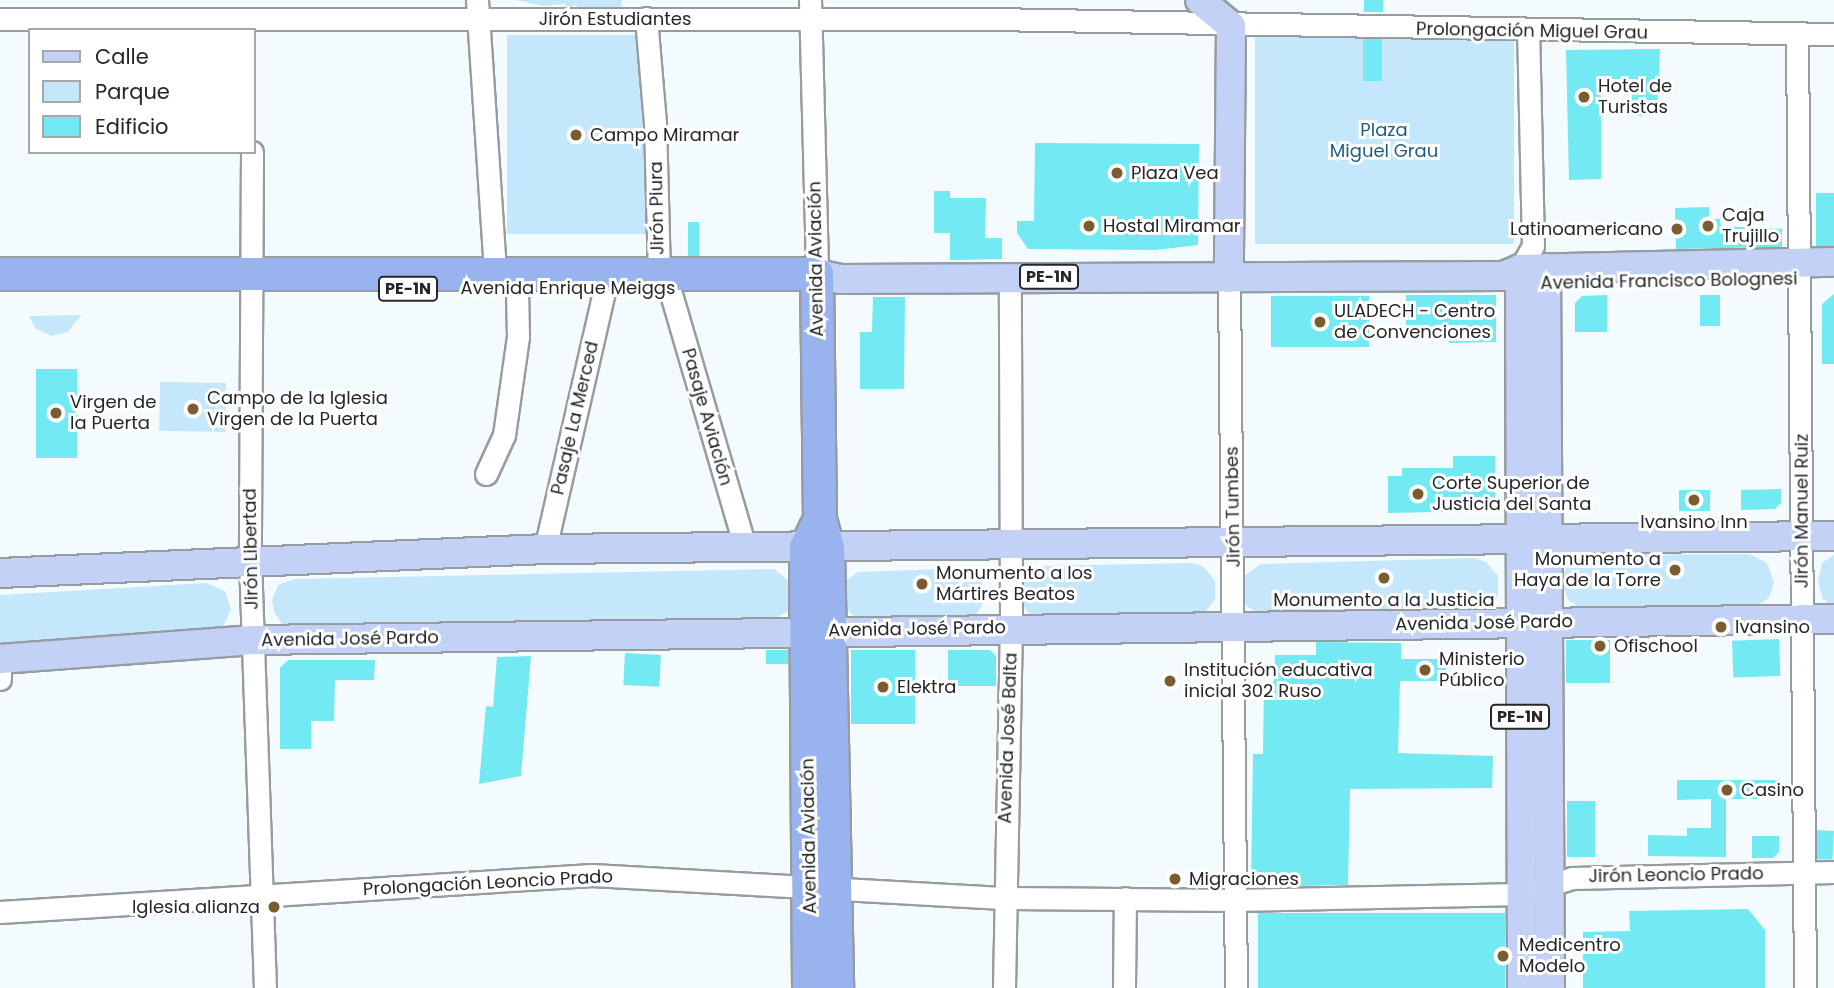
<!DOCTYPE html>
<html>
<head>
<meta charset="utf-8">
<style>
	body { margin:0 }
	#map { position:relative; width:1834px; height:988px; overflow:hidden; background:#f4fbff; font-family:Poppins,sans-serif }
	div>[style] { position:absolute }
	.green>* { inset:0; background:#c5e7fc; transform-origin:0 0 }
	.building>* { inset:0; background:#72e9f3; transform-origin:0 0 }
	.roads { filter:drop-shadow(2px 0 #969ca0) drop-shadow(-2px 0 #969ca0) drop-shadow(0 2px #969ca0) drop-shadow(0 -2px #969ca0) }
	.minor>* { height:21px; margin:-10.5px; padding:0 10.5px; transform-origin:10.5px; border-radius:10.5px; background:#fff }
	.major>* { height:28px; margin:-14px; padding:0 14px; transform-origin:14px; border-radius:14px; background:#c2d1f5 }
	.highway>* { height:32px; margin:-16px; padding:0 16px; transform-origin:16px; border-radius:16px; background:#99b3ef }
	.dots>* { width:19px; height:19px; translate:-50% -50%; box-sizing:border-box; border:4px solid #fff; border-radius:50% }
	span { translate:-50% -50%; white-space:nowrap; text-align:center; line-height:1.15; -webkit-text-stroke:6px #fff; paint-order:stroke }
	.shield-label span { padding:2px 5px; background:#fff; border:2px solid; border-radius:5px; -webkit-text-stroke-width:0 }
	.shield-label { font-size:16px; color:#242628; font-weight:700 }
	.street-label { font-size:18px; color:#242628 }
	.poi-label { font-size:18px; color:#242628 }
	.left { translate:0 -50%; text-align:left }
	.right { translate:-100% -50%; text-align:right }
	.park-label { font-size:18px; color:#1d5e7e }
	.legend { position:absolute; left:28px; top:28px; width:228px; height:126px; box-sizing:border-box; background:#fff; border:2px solid #a7a8a9; margin:0; padding:9px 12px; list-style:none; font-size:21px; color:#242628 }
	.legend li { display:flex; align-items:center; gap:14px; height:35px }
	.legend b { width:35px; border:2px solid #a7a8a9 }
</style>
</head>
<body>
<div id="map">
	<div class="green">
		<i style="clip-path:polygon(516px 0,622px 0,621px 11px,584px 17px,576px 5px,567px 9px,565px 4px,543px 6px)"></i>
		<i style="left:647px;top:35px;width:199px;height:140px;rotate:90deg"></i>
		<i style="left:1255px;top:37px;width:259px;height:207px"></i>
		<i style="clip-path:polygon(81px 315px,68px 332px,52px 336px,36px 329px,29px 316px)"></i>
		<i style="left:226px;top:383px;width:49px;height:66px;rotate:91deg"></i>
		<i style="clip-path:polygon(1749px 554px,1767px 563px,1774px 582px,1769px 598px,1753px 608px,1582px 609px,1568px 600px,1562px 580px,1568px 562px,1583px 555px)"></i>
		<i style="clip-path:polygon(1834px 555px,1834px 607px,1823px 599px,1818px 582px,1822px 563px)"></i>
		<i style="clip-path:polygon(1475px 558px,1486px 562px,1498px 576px,1498px 596px,1487px 610px,1263px 616px,1246px 606px,1244px 598px,1243px 577px,1261px 564px)"></i>
		<i style="clip-path:polygon(1192px 563px,1204px 567px,1215px 581px,1215px 600px,1203px 614px,1031px 616px,1021px 603px,1024px 574px,1040px 566px)"></i>
		<i style="clip-path:polygon(967px 568px,977px 573px,987px 596px,975px 617px,856px 619px,844px 606px,843px 583px,858px 572px)"></i>
		<i style="clip-path:polygon(774px 569px,792px 583px,791px 610px,770px 621px,284px 627px,274px 612px,272px 600px,278px 585px,294px 579px)"></i>
		<i style="clip-path:polygon(206px 583px,225px 591px,231px 609px,223px 627px,214px 631px,0 645px,0 595px)"></i>
	</div>
	<div class="building">
		<i style="left:1364px;top:0;width:19px;height:12px"></i>
		<i style="left:1363px;top:39px;width:19px;height:42px"></i>
		<i style="clip-path:polygon(1660px 49px,1657px 116px,1632px 116px,1632px 79px,1601px 79px,1601px 179px,1569px 180px,1566px 50px)"></i>
		<i style="clip-path:polygon(1035px 143px,1199px 144px,1198px 245px,1155px 250px,1028px 249px,1017px 233px,1017px 221px,1034px 221px)"></i>
		<i style="clip-path:polygon(934px 191px,950px 191px,950px 198px,986px 198px,985px 238px,1002px 238px,1002px 259px,950px 260px,950px 233px,934px 233px)"></i>
		<i style="left:1816px;top:193px;width:18px;height:53px"></i>
		<i style="clip-path:polygon(1709px 207px,1709px 219px,1720px 219px,1721px 226px,1782px 229px,1782px 247px,1676px 249px,1675px 208px)"></i>
		<i style="left:688px;top:222px;width:11px;height:34px"></i>
		<i style="clip-path:polygon(1834px 294px,1834px 364px,1822px 364px,1822px 304px)"></i>
		<i style="clip-path:polygon(1406px 295px,1496px 295px,1496px 342px,1449px 343px,1449px 335px,1406px 335px)"></i>
		<i style="clip-path:polygon(1607px 295px,1607px 332px,1575px 332px,1575px 303px,1582px 296px)"></i>
		<i style="left:1700px;top:295px;width:20px;height:31px"></i>
		<i style="left:1369px;top:296px;width:51px;height:98px;rotate:90deg"></i>
		<i style="clip-path:polygon(873px 297px,905px 297px,904px 389px,860px 389px,860px 332px,872px 332px)"></i>
		<i style="left:36px;top:369px;width:41px;height:89px"></i>
		<i style="clip-path:polygon(1453px 456px,1495px 456px,1495px 497px,1490px 506px,1483px 511px,1388px 513px,1388px 476px,1402px 476px,1402px 468px,1453px 468px)"></i>
		<i style="clip-path:polygon(1781px 489px,1781px 503px,1775px 509px,1741px 510px,1741px 490px)"></i>
		<i style="left:1679px;top:490px;width:31px;height:21px"></i>
		<i style="left:1779px;top:639px;width:37px;height:47px;rotate:88deg"></i>
		<i style="left:1566px;top:640px;width:44px;height:43px"></i>
		<i style="clip-path:polygon(1316px 642px,1401px 643px,1401px 659px,1446px 659px,1446px 681px,1400px 681px,1398px 753px,1493px 756px,1492px 788px,1350px 789px,1348px 885px,1251px 887px,1253px 754px,1263px 754px,1264px 682px,1274px 682px,1275px 655px,1316px 655px)"></i>
		<i style="left:788px;top:650px;width:14px;height:22px;rotate:90deg"></i>
		<i style="left:851px;top:650px;width:64px;height:74px"></i>
		<i style="clip-path:polygon(948px 650px,990px 650px,996px 656px,996px 686px,948px 686px)"></i>
		<i style="left:625px;top:653px;width:36px;height:32px;rotate:3deg"></i>
		<i style="clip-path:polygon(531px 656px,521px 776px,479px 784px,486px 706px,493px 707px,497px 657px)"></i>
		<i style="clip-path:polygon(288px 660px,375px 660px,374px 680px,335px 680px,334px 721px,311px 721px,311px 749px,280px 749px,280px 668px)"></i>
		<i style="clip-path:polygon(1677px 780px,1778px 780px,1778px 799px,1726px 799px,1726px 857px,1648px 856px,1648px 835px,1687px 836px,1687px 828px,1711px 828px,1711px 799px,1677px 800px)"></i>
		<i style="left:1567px;top:801px;width:28px;height:56px"></i>
		<i style="left:1817px;top:830px;width:17px;height:29px;rotate:3deg"></i>
		<i style="clip-path:polygon(1752px 836px,1779px 836px,1779px 852px,1773px 858px,1752px 858px)"></i>
		<i style="clip-path:polygon(1748px 909px,1765px 930px,1765px 988px,1583px 988px,1583px 932px,1630px 931px,1629px 911px)"></i>
		<i style="left:1505px;top:913px;width:75px;height:247px;rotate:90deg"></i>
	</div>
	<div class="roads">
		<div class="minor">
			<i style="left:477px;top:0;width:273px;rotate:86.2deg"></i>
			<i style="left:810px;top:0;width:274px;rotate:88.5deg"></i>
			<i style="left:646px;top:18px;width:104px;rotate:85.1deg"></i>
			<i style="left:655px;top:122px;width:149px;rotate:88.5deg"></i>
			<i style="left:0;top:19px;width:991px"></i>
			<i style="left:991px;top:19px;width:843px;rotate:1.02deg"></i>
			<i style="left:1797px;top:33px;width:955px;rotate:89.52deg"></i>
			<i style="left:252px;top:152px;width:407px;rotate:90.3deg"></i>
			<i style="left:250px;top:559px;width:429px;rotate:88deg"></i>
			<i style="left:1520px;top:269px;width:26px;rotate:-61deg"></i>
			<i style="left:1533px;top:246px;width:215px;rotate:-91.3deg"></i>
			<i style="left:1229px;top:278px;width:710px;rotate:89.44deg"></i>
			<i style="left:669px;top:287px;width:271px;rotate:73.7deg"></i>
			<i style="left:486px;top:474px;width:43px;rotate:-65.2deg"></i>
			<i style="left:504px;top:435px;width:99px;rotate:-81.9deg"></i>
			<i style="left:518px;top:337px;width:49px;rotate:-91.2deg"></i>
			<i style="left:545px;top:549px;width:269px;rotate:-77.1deg"></i>
			<i style="left:0;top:679px;width:20px;rotate:-90deg"></i>
			<i style="left:0;top:912px;width:593px;rotate:-3.58deg"></i>
			<i style="left:592px;top:875px;width:411px;rotate:3.2deg"></i>
			<i style="left:1002px;top:898px;width:234px;rotate:0.5deg"></i>
			<i style="left:1236px;top:900px;width:285px;rotate:-1.2deg"></i>
			<i style="left:1521px;top:894px;width:53px;rotate:-17.4deg"></i>
			<i style="left:1572px;top:878px;width:262px;rotate:-1.3deg"></i>
			<i style="left:1004px;top:988px;width:371px;rotate:-88.9deg"></i>
			<i style="left:1011px;top:617px;width:340px;rotate:-90.2deg"></i>
			<i style="left:1124px;top:988px;width:90px;rotate:-89.4deg"></i>
		</div>
		<div class="major">
			<i style="left:1200px;top:0;width:40px;rotate:40deg"></i>
			<i style="left:1231px;top:26px;width:252px;rotate:90.5deg"></i>
			<i style="left:1546px;top:268px;width:720px;rotate:89.68deg"></i>
			<i style="left:1520px;top:269px;width:719px;rotate:89.84deg"></i>
			<i style="left:817px;top:274px;width:24px;rotate:12deg"></i>
			<i style="left:840px;top:279px;width:663px;rotate:-0.26deg"></i>
			<i style="left:1503px;top:276px;width:18px;rotate:-22deg"></i>
			<i style="left:1520px;top:269px;width:314px;rotate:-1.3deg"></i>
			<i style="left:0;top:573px;width:546px;rotate:-2.52deg"></i>
			<i style="left:545px;top:549px;width:1289px;rotate:-0.58deg"></i>
			<i style="left:0;top:659px;width:254px;rotate:-4.3deg"></i>
			<i style="left:253px;top:640px;width:1581px;rotate:-0.76deg"></i>
		</div>
		<div class="highway">
			<i style="left:0;top:274px;width:817px"></i>
			<i style="left:817px;top:274px;width:245px;rotate:89.3deg"></i>
			<i style="left:820px;top:519px;width:30px;rotate:75deg"></i>
			<i style="left:828px;top:548px;width:440px;rotate:88.8deg"></i>
			<i style="left:809px;top:988px;width:440px;rotate:-90.4deg"></i>
			<i style="left:806px;top:548px;width:32px;rotate:-64deg"></i>
		</div>
	</div>
	<div class="dots">
		<i style="left:1584px;top:97px;background:#7a5c30"></i>
		<i style="left:576px;top:135px;background:#7a5c30"></i>
		<i style="left:1117px;top:173px;background:#7a5c30"></i>
		<i style="left:1089px;top:226px;background:#7a5c30"></i>
		<i style="left:1708px;top:226px;background:#7a5c30"></i>
		<i style="left:1677px;top:229px;background:#7a5c30"></i>
		<i style="left:1320px;top:322px;background:#7a5c30"></i>
		<i style="left:193px;top:409px;background:#7a5c30"></i>
		<i style="left:56px;top:413px;background:#7a5c30"></i>
		<i style="left:1418px;top:494px;background:#7a5c30"></i>
		<i style="left:1694px;top:500px;background:#7a5c30"></i>
		<i style="left:1675px;top:570px;background:#7a5c30"></i>
		<i style="left:1384px;top:578px;background:#7a5c30"></i>
		<i style="left:922px;top:584px;background:#7a5c30"></i>
		<i style="left:1721px;top:627px;background:#7a5c30"></i>
		<i style="left:1600px;top:646px;background:#7a5c30"></i>
		<i style="left:1425px;top:670px;background:#7a5c30"></i>
		<i style="left:1170px;top:681px;background:#7a5c30"></i>
		<i style="left:883px;top:687px;background:#7a5c30"></i>
		<i style="left:1727px;top:790px;background:#7a5c30"></i>
		<i style="left:1175px;top:879px;background:#7a5c30"></i>
		<i style="left:274px;top:907px;background:#7a5c30"></i>
		<i style="left:1503px;top:956px;background:#7a5c30"></i>
	</div>
	<div class="shield-label">
		<span style="left:1049px;top:277px">PE-1N</span>
		<span style="left:408px;top:289px">PE-1N</span>
		<span style="left:1520px;top:717px">PE-1N</span>
	</div>
	<div class="street-label">
		<span style="left:615px;top:19px">Jirón Estudiantes</span>
		<span style="left:1532px;top:31px;rotate:1deg">Prolongación Miguel Grau</span>
		<span style="left:657px;top:208px;rotate:-91deg">Jirón Piura</span>
		<span style="left:816px;top:259px;rotate:-91deg">Avenida Aviación</span>
		<span style="left:1669px;top:281px;rotate:-1deg">Avenida Francisco Bolognesi</span>
		<span style="left:568px;top:288px">Avenida Enrique Meiggs</span>
		<span style="left:707px;top:417px;rotate:74deg">Pasaje Aviación</span>
		<span style="left:575px;top:418px;rotate:-77deg">Pasaje La Merced</span>
		<span style="left:1233px;top:507px;rotate:-91deg">Jirón Tumbes</span>
		<span style="left:1802px;top:511px;rotate:-90deg">Jirón Manuel Ruiz</span>
		<span style="left:251px;top:549px;rotate:-91deg">Jirón Libertad</span>
		<span style="left:1484px;top:623px;rotate:-1deg">Avenida José Pardo</span>
		<span style="left:917px;top:629px;rotate:-1deg">Avenida José Pardo</span>
		<span style="left:350px;top:639px;rotate:-1deg">Avenida José Pardo</span>
		<span style="left:1008px;top:738px;rotate:-88deg">Avenida José Balta</span>
		<span style="left:809px;top:836px;rotate:-91deg">Avenida Aviación</span>
		<span style="left:1676px;top:875px;rotate:-1deg">Jirón Leoncio Prado</span>
		<span style="left:488px;top:883px;rotate:-3deg">Prolongación Leoncio Prado</span>
	</div>
	<div class="poi-label">
		<span class="left" style="left:1598px;top:97px">Hotel de<br>Turistas</span>
		<span class="left" style="left:590px;top:135px">Campo Miramar</span>
		<span class="left" style="left:1131px;top:173px">Plaza Vea</span>
		<span class="left" style="left:1722px;top:226px">Caja<br>Trujillo</span>
		<span class="left" style="left:1103px;top:226px">Hostal Miramar</span>
		<span class="right" style="left:1663px;top:229px">Latinoamericano</span>
		<span class="left" style="left:1334px;top:322px">ULADECH - Centro<br>de Convenciones</span>
		<span class="left" style="left:207px;top:409px">Campo de la Iglesia<br>Virgen de la Puerta</span>
		<span class="left" style="left:70px;top:413px">Virgen de<br>la Puerta</span>
		<span class="left" style="left:1432px;top:494px">Corte Superior de<br>Justicia del Santa</span>
		<span style="left:1694px;top:522px">Ivansino Inn</span>
		<span class="right" style="left:1661px;top:570px">Monumento a<br>Haya de la Torre</span>
		<span class="left" style="left:936px;top:584px">Monumento a los<br>Mártires Beatos</span>
		<span style="left:1384px;top:600px">Monumento a la Justicia</span>
		<span class="left" style="left:1735px;top:627px">Ivansino</span>
		<span class="left" style="left:1614px;top:646px">Ofischool</span>
		<span class="left" style="left:1439px;top:670px">Ministerio<br>Público</span>
		<span class="left" style="left:1184px;top:681px">Institución educativa<br>inicial 302 Ruso</span>
		<span class="left" style="left:897px;top:687px">Elektra</span>
		<span class="left" style="left:1741px;top:790px">Casino</span>
		<span class="left" style="left:1189px;top:879px">Migraciones</span>
		<span class="right" style="left:260px;top:907px">Iglesia alianza</span>
		<span class="left" style="left:1519px;top:956px">Medicentro<br>Modelo</span>
	</div>
	<div class="park-label">
		<span style="left:1384px;top:141px">Plaza<br>Miguel Grau</span>
	</div>
	<ul class="legend">
	<li><b style="height:9px;background:#c2d1f5"></b>Calle</li>
	<li><b style="height:19px;background:#c5e7fc"></b>Parque</li>
	<li><b style="height:19px;background:#72e9f3"></b>Edificio</li>
	</ul>
</div>
</body>
</html>
